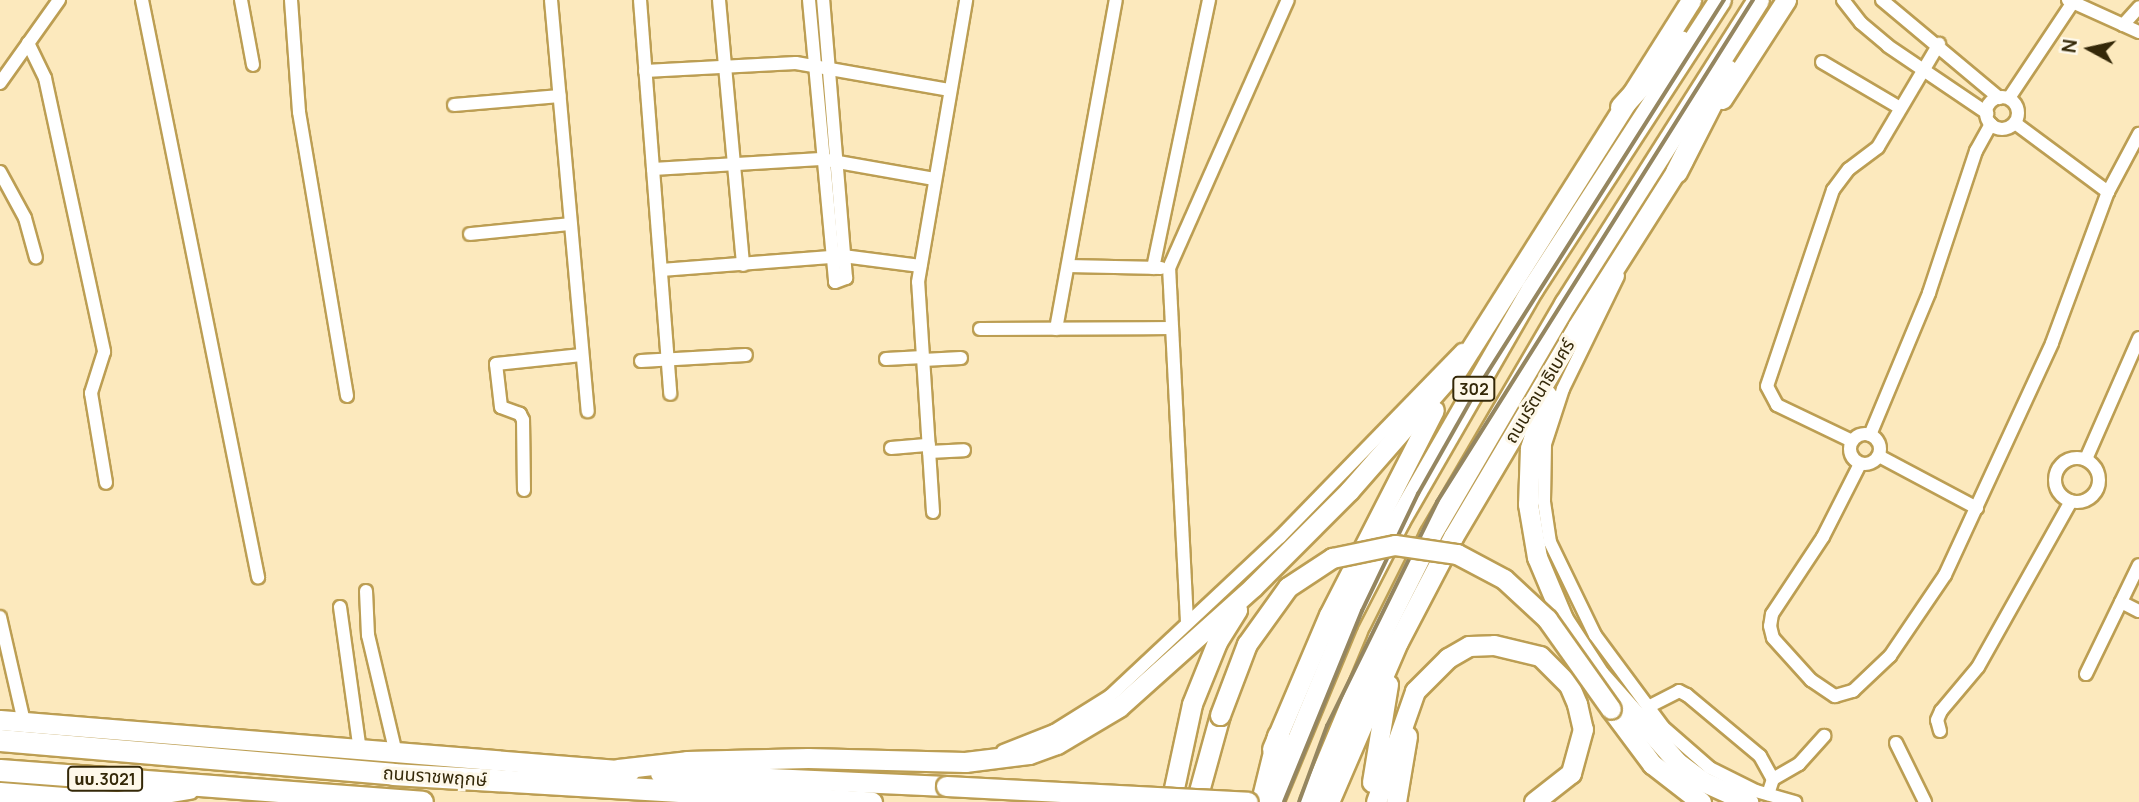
<!DOCTYPE html>
<html>
<head>
<meta charset="utf-8">
<style>
	body { margin:0 }
	#map { position:relative; width:2139px; height:802px; overflow:hidden; background:#fce9bd; font-family:Manrope,"Noto Sans Thai",sans-serif }
	div>[style] { position:absolute }
	.roads { filter:drop-shadow(2px 0 #bc9e53) drop-shadow(-2px 0 #bc9e53) drop-shadow(0 2px #bc9e53) drop-shadow(0 -2px #bc9e53) }
	.minor>* { height:12px; margin:-6px; padding:0 6px; transform-origin:6px; border-radius:6px; background:#fff }
	.minor>.ring { margin:-6px; padding:0; box-sizing:content-box; background:none; border:12px solid #fff; border-radius:50% }
	.secondary>* { height:19px; margin:-9.5px; padding:0 9.5px; transform-origin:9.5px; border-radius:9.5px; background:#fff }
	.primary>* { height:21px; margin:-10.5px; padding:0 10.5px; transform-origin:10.5px; border-radius:10.5px; background:#fff }
	.rail>* { height:3.5px; margin:-1.75px; padding:0 1.75px; transform-origin:1.75px; border-radius:1.75px; background:#958660 }
	.bridges { filter:drop-shadow(2px 0 #bc9e53) drop-shadow(-2px 0 #bc9e53) drop-shadow(0 2px #bc9e53) drop-shadow(0 -2px #bc9e53) }
	.secondary-bridge>* { height:19px; margin:-9.5px; padding:0 9.5px; transform-origin:9.5px; border-radius:9.5px; background:#fff }
	span { translate:-50% -50%; white-space:nowrap; text-align:center; line-height:1.15; -webkit-text-stroke:6px #fef8e9; paint-order:stroke }
	.shield-label span { padding:2px 5px; background:#fef8e9; border:2px solid; border-radius:5px; -webkit-text-stroke-width:0 }
	.shield-label { font-size:16px; color:#342808; font-weight:700 }
	.street-label { font-size:18px; color:#342808 }
	.north { position:absolute; left:2055px; top:14px; width:70px; height:70px; -webkit-text-stroke:5px #fef8e9; paint-order:stroke; rotate:278deg; font-size:19px; font-weight:700; line-height:28px; text-align:center; color:#342808 }
	.north::after { content:''; display:block; margin:auto; width:24px; height:32px; background:#342808; clip-path:polygon(50% 0,100% 100%,50% 72%,0 100%) }
</style>
</head>
<body>
<div id="map">
	<div class="roads">
		<div class="minor">
			<i style="left:142px;top:0;width:589px;rotate:78.63deg"></i>
			<i style="left:241px;top:0;width:66px;rotate:79.5deg"></i>
			<i style="left:291px;top:0;width:112px;rotate:85.9deg"></i>
			<i style="left:299px;top:112px;width:288px;rotate:80.4deg"></i>
			<i style="left:551px;top:0;width:413px;rotate:84.9deg"></i>
			<i style="left:640px;top:0;width:395px;rotate:85.6deg"></i>
			<i style="left:719px;top:0;width:266px;rotate:84.8deg"></i>
			<i style="left:809px;top:0;width:283px;rotate:84.7deg"></i>
			<i style="left:835px;top:282px;width:12px;rotate:-20deg"></i>
			<i style="left:846px;top:278px;width:279px;rotate:-94.7deg"></i>
			<i style="left:1843px;top:0;width:29px;rotate:52deg"></i>
			<i style="left:1861px;top:23px;width:35px;rotate:40deg"></i>
			<i style="left:1888px;top:46px;width:120px;rotate:34.1deg"></i>
			<i style="left:1882px;top:0;width:153px;rotate:39.9deg"></i>
			<i style="left:2068px;top:0;width:78px;rotate:24.3deg"></i>
			<i style="left:2123px;top:25px;width:24px;rotate:-48deg"></i>
			<i style="left:28px;top:43px;width:39px;rotate:64deg"></i>
			<i style="left:45px;top:78px;width:280px;rotate:77.8deg"></i>
			<i style="left:104px;top:352px;width:43px;rotate:107.6deg"></i>
			<i style="left:91px;top:393px;width:91px;rotate:80.5deg"></i>
			<i style="left:1822px;top:62px;width:91px;rotate:30.5deg"></i>
			<i style="left:645px;top:71px;width:151px;rotate:-3deg"></i>
			<i style="left:796px;top:63px;width:155px;rotate:10deg"></i>
			<i style="left:0;top:83px;width:102px;rotate:-54.6deg"></i>
			<i class="ring" style="left:1986px;top:97px;width:20px;height:20px"></i>
			<i style="left:2009px;top:98px;width:115px;rotate:-56.3deg"></i>
			<i style="left:454px;top:105px;width:106px;rotate:-4.9deg"></i>
			<i style="left:2015px;top:123px;width:116px;rotate:36.6deg"></i>
			<i style="left:653px;top:169px;width:168px;rotate:-3.4deg"></i>
			<i style="left:821px;top:159px;width:115px;rotate:10deg"></i>
			<i style="left:0;top:172px;width:52px;rotate:61.5deg"></i>
			<i style="left:25px;top:218px;width:41px;rotate:74.6deg"></i>
			<i style="left:470px;top:234px;width:101px;rotate:-5.7deg"></i>
			<i style="left:1068px;top:266px;width:93px;rotate:1.2deg"></i>
			<i style="left:1153px;top:268px;width:274px;rotate:-78.2deg"></i>
			<i style="left:661px;top:270px;width:183px;rotate:-4.4deg"></i>
			<i style="left:843px;top:256px;width:78px;rotate:7.4deg"></i>
			<i style="left:1618px;top:276px;width:126px;rotate:116deg"></i>
			<i style="left:1563px;top:389px;width:58px;rotate:108.1deg"></i>
			<i style="left:1545px;top:444px;width:58px;rotate:91deg"></i>
			<i style="left:1544px;top:502px;width:40px;rotate:81.5deg"></i>
			<i style="left:1550px;top:542px;width:103px;rotate:64.2deg"></i>
			<i style="left:1595px;top:635px;width:114px;rotate:53.5deg"></i>
			<i style="left:1663px;top:727px;width:62px;rotate:41.1deg"></i>
			<i style="left:1710px;top:768px;width:51px;rotate:26.6deg"></i>
			<i style="left:1756px;top:791px;width:41px;rotate:15.8deg"></i>
			<i style="left:980px;top:329px;width:192px;rotate:-0.3deg"></i>
			<i style="left:1056px;top:329px;width:334px;rotate:-79.7deg"></i>
			<i style="left:886px;top:359px;width:37px;rotate:-3deg"></i>
			<i style="left:923px;top:360px;width:38px;rotate:-3deg"></i>
			<i style="left:641px;top:361px;width:105px;rotate:-3.3deg"></i>
			<i class="ring" style="left:1850px;top:434px;width:18px;height:18px"></i>
			<i style="left:1870px;top:435px;width:154px;rotate:-67.4deg"></i>
			<i style="left:1929px;top:293px;width:150px;rotate:-71.7deg"></i>
			<i style="left:1976px;top:151px;width:31px;rotate:-61deg"></i>
			<i style="left:1852px;top:441px;width:83px;rotate:-154.4deg"></i>
			<i style="left:1777px;top:405px;width:21px;rotate:-118deg"></i>
			<i style="left:1767px;top:386px;width:207px;rotate:-71.4deg"></i>
			<i style="left:1833px;top:190px;width:26px;rotate:-53deg"></i>
			<i style="left:1849px;top:169px;width:36px;rotate:-37deg"></i>
			<i style="left:1878px;top:147px;width:120px;rotate:-59.4deg"></i>
			<i style="left:891px;top:448px;width:38px;rotate:-5deg"></i>
			<i style="left:929px;top:452px;width:35px;rotate:-3deg"></i>
			<i style="left:1879px;top:456px;width:111px;rotate:28deg"></i>
			<i class="ring" style="left:2055px;top:458px;width:32px;height:32px"></i>
			<i style="left:2086px;top:459px;width:132px;rotate:-66.3deg"></i>
			<i style="left:1860px;top:464px;width:82px;rotate:116.9deg"></i>
			<i style="left:1823px;top:537px;width:92px;rotate:123.5deg"></i>
			<i style="left:1772px;top:614px;width:12px;rotate:99deg"></i>
			<i style="left:1770px;top:626px;width:12px;rotate:76deg"></i>
			<i style="left:1773px;top:638px;width:57px;rotate:47.9deg"></i>
			<i style="left:1811px;top:680px;width:29px;rotate:34deg"></i>
			<i style="left:1835px;top:696px;width:19px;rotate:-16deg"></i>
			<i style="left:1853px;top:691px;width:51px;rotate:-43.4deg"></i>
			<i style="left:1890px;top:656px;width:98px;rotate:-55.8deg"></i>
			<i style="left:1945px;top:575px;width:255px;rotate:-65.2deg"></i>
			<i style="left:2052px;top:343px;width:161px;rotate:-69.7deg"></i>
			<i style="left:2108px;top:192px;width:66px;rotate:-61.9deg"></i>
			<i style="left:524px;top:490px;width:70px;rotate:-90.8deg"></i>
			<i style="left:523px;top:420px;width:7px;rotate:-117deg"></i>
			<i style="left:520px;top:414px;width:20px;rotate:-160deg"></i>
			<i style="left:501px;top:407px;width:43px;rotate:-96.6deg"></i>
			<i style="left:496px;top:364px;width:86px;rotate:-6deg"></i>
			<i style="left:933px;top:512px;width:230px;rotate:-93.7deg"></i>
			<i style="left:918px;top:282px;width:286px;rotate:-80.3deg"></i>
			<i style="left:366px;top:591px;width:44px;rotate:87.4deg"></i>
			<i style="left:368px;top:635px;width:121px;rotate:76.7deg"></i>
			<i style="left:2121px;top:602px;width:20px;rotate:27deg"></i>
			<i style="left:340px;top:607px;width:145px;rotate:82.1deg"></i>
			<i style="left:0;top:617px;width:108px;rotate:77.1deg"></i>
			<i style="left:1187px;top:622px;width:354px;rotate:-92.9deg"></i>
			<i style="left:1169px;top:268px;width:293px;rotate:-66.1deg"></i>
			<i style="left:2086px;top:674px;width:121px;rotate:-64.1deg"></i>
			<i style="left:1648px;top:707px;width:35px;rotate:-27deg"></i>
			<i style="left:1679px;top:691px;width:9px;rotate:27deg"></i>
			<i style="left:1687px;top:695px;width:95px;rotate:39.9deg"></i>
			<i style="left:1760px;top:756px;width:26px;rotate:61deg"></i>
			<i style="left:1773px;top:779px;width:16px;rotate:108deg"></i>
			<i style="left:1940px;top:731px;width:11px;rotate:-105deg"></i>
			<i style="left:1937px;top:720px;width:10px;rotate:-66deg"></i>
			<i style="left:1941px;top:711px;width:57px;rotate:-49.9deg"></i>
			<i style="left:1978px;top:667px;width:190px;rotate:-60.7deg"></i>
			<i style="left:1896px;top:743px;width:66px;rotate:63.8deg"></i>
			<i style="left:1003px;top:751px;width:55px;rotate:-21.4deg"></i>
			<i style="left:1054px;top:731px;width:66px;rotate:-32deg"></i>
			<i style="left:1110px;top:696px;width:233px;rotate:-43.1deg"></i>
			<i style="left:1280px;top:537px;width:261px;rotate:-45.8deg"></i>
			<i style="left:1773px;top:779px;width:30px;rotate:-30deg"></i>
			<i style="left:1799px;top:764px;width:38px;rotate:-48deg"></i>
		</div>
		<div class="secondary">
			<i style="left:1722px;top:99px;width:118px;rotate:-57.1deg"></i>
			<i style="left:1456px;top:372px;width:440px;rotate:-57.7deg"></i>
			<i style="left:1547px;top:395px;width:56px;rotate:107.8deg"></i>
			<i style="left:1530px;top:448px;width:56px;rotate:92deg"></i>
			<i style="left:1528px;top:504px;width:54px;rotate:80.4deg"></i>
			<i style="left:1537px;top:557px;width:67px;rotate:67.2deg"></i>
			<i style="left:1563px;top:619px;width:66px;rotate:56.8deg"></i>
			<i style="left:1599px;top:674px;width:118px;rotate:48.4deg"></i>
			<i style="left:1677px;top:762px;width:31px;rotate:37deg"></i>
			<i style="left:1702px;top:781px;width:51px;rotate:24.5deg"></i>
			<i style="left:1611px;top:709px;width:69px;rotate:53.3deg"></i>
			<i style="left:1652px;top:764px;width:62px;rotate:37.8deg"></i>
			<i style="left:0;top:720px;width:632px;rotate:4.63deg"></i>
			<i style="left:1272px;top:749px;width:146px;rotate:-67deg"></i>
			<i style="left:1329px;top:615px;width:230px;rotate:-62.9deg"></i>
			<i style="left:618px;top:769px;width:69px;rotate:-6.6deg"></i>
			<i style="left:687px;top:761px;width:121px;rotate:-1.4deg"></i>
			<i style="left:808px;top:758px;width:157px;rotate:1.5deg"></i>
			<i style="left:965px;top:762px;width:64px;rotate:-7.1deg"></i>
			<i style="left:1029px;top:754px;width:30px;rotate:-20deg"></i>
			<i style="left:1057px;top:744px;width:72px;rotate:-30.8deg"></i>
			<i style="left:1119px;top:707px;width:180px;rotate:-41.8deg"></i>
			<i style="left:1253px;top:587px;width:136px;rotate:-45deg"></i>
			<i style="left:1349px;top:491px;width:171px;rotate:-48.8deg"></i>
			<i style="left:660px;top:773px;width:286px;rotate:2.6deg"></i>
			<i style="left:1372px;top:782px;width:99px;rotate:-80.7deg"></i>
			<i style="left:0;top:792px;width:128px;rotate:4.5deg"></i>
			<i style="left:118px;top:801px;width:72px;rotate:-9.6deg"></i>
			<i style="left:1171px;top:802px;width:100px;rotate:-77.9deg"></i>
			<i style="left:1192px;top:704px;width:67px;rotate:-68deg"></i>
			<i style="left:1217px;top:642px;width:38px;rotate:-58deg"></i>
			<i style="left:1196px;top:802px;width:90px;rotate:-74.6deg"></i>
			<i style="left:1329px;top:802px;width:174px;rotate:-66.7deg"></i>
			<i style="left:1398px;top:642px;width:119px;rotate:-62.4deg"></i>
			<i style="left:1453px;top:537px;width:244px;rotate:-59.4deg"></i>
			<i style="left:1577px;top:327px;width:198px;rotate:-57.6deg"></i>
			<i style="left:1376px;top:802px;width:118px;rotate:-70.6deg"></i>
			<i style="left:1415px;top:691px;width:47px;rotate:-45deg"></i>
			<i style="left:1448px;top:658px;width:24px;rotate:-30deg"></i>
			<i style="left:1469px;top:646px;width:25px;rotate:-2deg"></i>
			<i style="left:1494px;top:645px;width:47px;rotate:13.4deg"></i>
			<i style="left:1540px;top:656px;width:41px;rotate:45deg"></i>
			<i style="left:1569px;top:685px;width:21px;rotate:67deg"></i>
			<i style="left:1577px;top:704px;width:26px;rotate:77deg"></i>
			<i style="left:1583px;top:729px;width:46px;rotate:105.3deg"></i>
			<i style="left:1571px;top:773px;width:47px;rotate:141.9deg"></i>
			<i style="left:1396px;top:802px;width:67px;rotate:-80.5deg"></i>
		</div>
		<div class="primary">
			<i style="left:1621px;top:107px;width:89px;rotate:-47.7deg"></i>
			<i style="left:1676px;top:172px;width:114px;rotate:-63deg"></i>
			<i style="left:0;top:740px;width:394px;rotate:4.9deg"></i>
			<i style="left:393px;top:774px;width:479px;rotate:3.4deg"></i>
			<i style="left:0;top:770px;width:423px;rotate:4.3deg"></i>
			<i style="left:1263px;top:797px;width:63px;rotate:-76.2deg"></i>
			<i style="left:1272px;top:802px;width:194px;rotate:-67.5deg"></i>
			<i style="left:1346px;top:623px;width:116px;rotate:-62.8deg"></i>
			<i style="left:1399px;top:520px;width:267px;rotate:-60.1deg"></i>
			<i style="left:1532px;top:289px;width:345px;rotate:-57deg"></i>
			<i style="left:1310px;top:802px;width:179px;rotate:-67.3deg"></i>
			<i style="left:1379px;top:637px;width:114px;rotate:-63.4deg"></i>
			<i style="left:1430px;top:535px;width:268px;rotate:-59.7deg"></i>
			<i style="left:1565px;top:304px;width:360px;rotate:-57.6deg"></i>
		</div>
	</div>
	<div class="rail">
		<i style="left:1284px;top:802px;width:206px;rotate:-67.8deg"></i>
		<i style="left:1362px;top:611px;width:130px;rotate:-64.4deg"></i>
		<i style="left:1418px;top:494px;width:124px;rotate:-60.5deg"></i>
		<i style="left:1479px;top:386px;width:457px;rotate:-57.6deg"></i>
		<i style="left:1299px;top:802px;width:81px;rotate:-69.8deg"></i>
		<i style="left:1327px;top:726px;width:250px;rotate:-63.8deg"></i>
		<i style="left:1437px;top:502px;width:593px;rotate:-57.81deg"></i>
	</div>
	<div class="bridges">
		<div class="secondary-bridge">
			<i style="left:1220px;top:715px;width:76px;rotate:-69.2deg"></i>
			<i style="left:1247px;top:644px;width:70px;rotate:-54.3deg"></i>
			<i style="left:1288px;top:587px;width:53px;rotate:-33.4deg"></i>
			<i style="left:1332px;top:558px;width:64px;rotate:-11.7deg"></i>
			<i style="left:1395px;top:545px;width:63px;rotate:8.3deg"></i>
			<i style="left:1457px;top:554px;width:53px;rotate:28deg"></i>
			<i style="left:1504px;top:579px;width:59px;rotate:42.9deg"></i>
			<i style="left:1547px;top:619px;width:110px;rotate:54.6deg"></i>
			<i style="left:946px;top:786px;width:302px;rotate:3deg"></i>
		</div>
	</div>
	<div class="shield-label">
		<span style="left:1474px;top:389px">302</span>
		<span style="left:105px;top:779px">นบ.3021</span>
	</div>
	<div class="street-label">
		<span style="left:1539px;top:391px;rotate:-59deg">ถนนรัตนาธิเบศร์</span>
		<span style="left:435px;top:776px;rotate:4deg">ถนนราชพฤกษ์</span>
	</div>
	<div class="north">N</div>
</div>
</body>
</html>
